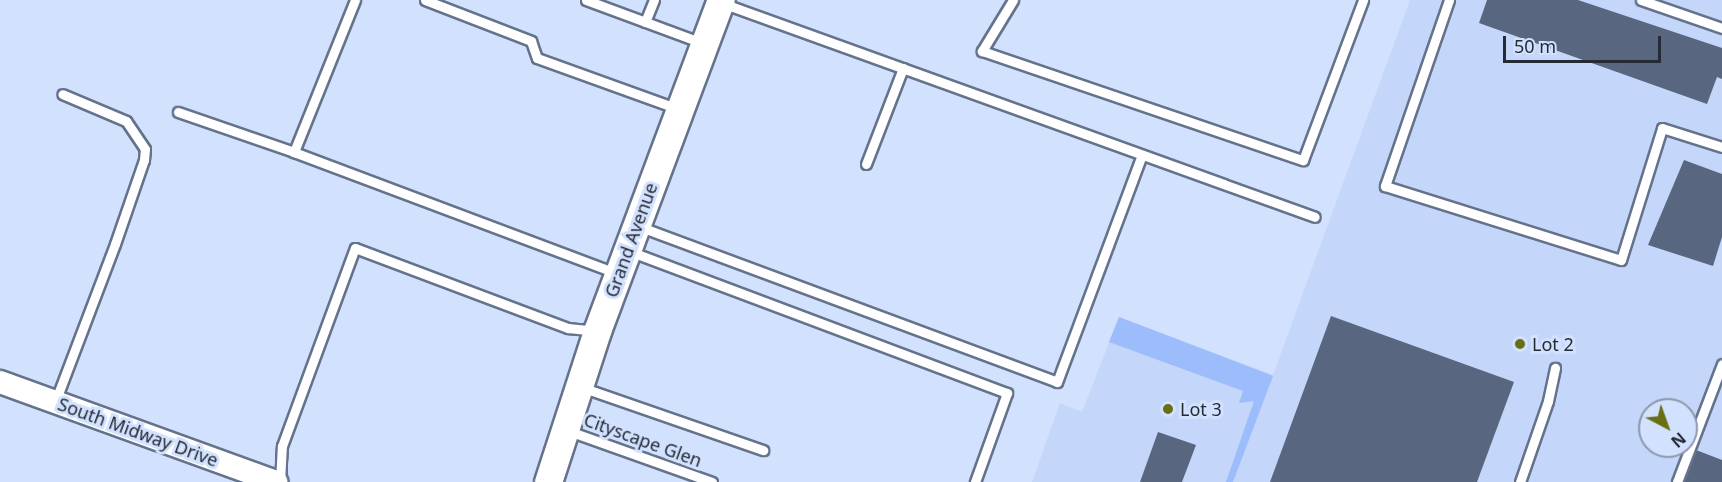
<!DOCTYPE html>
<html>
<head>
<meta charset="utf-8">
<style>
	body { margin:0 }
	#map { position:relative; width:1722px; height:482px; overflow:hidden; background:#d2e1fe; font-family:"Noto Sans",sans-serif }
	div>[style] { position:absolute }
	.built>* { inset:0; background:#c4d6f9 }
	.green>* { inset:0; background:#9dbcfb }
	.building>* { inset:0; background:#59667f }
	.roads { filter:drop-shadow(2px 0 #65728b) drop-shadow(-2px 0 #65728b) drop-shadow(0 2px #65728b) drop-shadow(0 -2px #65728b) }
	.service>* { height:9px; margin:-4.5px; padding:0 4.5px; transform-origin:4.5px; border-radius:4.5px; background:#fff }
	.tertiary>* { height:22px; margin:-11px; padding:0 11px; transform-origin:11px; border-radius:11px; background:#fff }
	.secondary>* { height:27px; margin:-13.5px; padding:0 13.5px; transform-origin:13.5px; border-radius:13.5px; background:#fff }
	.dots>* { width:16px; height:16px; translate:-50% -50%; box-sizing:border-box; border:3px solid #d2e1fe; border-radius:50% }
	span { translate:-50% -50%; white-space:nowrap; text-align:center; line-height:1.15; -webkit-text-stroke:6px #d2e1fe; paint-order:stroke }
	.street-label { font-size:18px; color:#252b36 }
	.poi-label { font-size:18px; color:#252b36 }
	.left { translate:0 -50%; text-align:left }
	.north { position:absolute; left:1638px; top:398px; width:60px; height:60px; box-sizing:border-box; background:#d2e1fe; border:2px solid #8d98ae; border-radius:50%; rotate:139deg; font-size:16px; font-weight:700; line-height:24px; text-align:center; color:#252b36 }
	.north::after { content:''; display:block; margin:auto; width:21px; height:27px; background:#686f15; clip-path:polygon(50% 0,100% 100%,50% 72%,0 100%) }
	.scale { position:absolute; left:1503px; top:36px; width:158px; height:27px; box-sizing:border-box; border:3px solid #252b36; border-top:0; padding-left:8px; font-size:18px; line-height:21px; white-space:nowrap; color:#252b36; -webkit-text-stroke:4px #d2e1fe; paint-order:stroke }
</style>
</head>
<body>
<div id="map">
	<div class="built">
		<i style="clip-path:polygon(evenodd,1410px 0,1722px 0,1722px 482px,1032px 482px,1060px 403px,1082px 412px,1119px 317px,1273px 375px,1410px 0,1650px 410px,1686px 410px,1686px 446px,1650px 446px,1650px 410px)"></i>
	</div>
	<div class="green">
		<i style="clip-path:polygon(1119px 317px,1273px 376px,1233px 482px,1226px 482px,1254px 401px,1239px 403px,1243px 391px,1109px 342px)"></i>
	</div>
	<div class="building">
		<i style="clip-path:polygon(1487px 0,1578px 0,1722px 48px,1722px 79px,1717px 77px,1707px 104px,1479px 23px)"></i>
		<i style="clip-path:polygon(1684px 160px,1722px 174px,1722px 237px,1713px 266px,1648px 245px)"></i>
		<i style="clip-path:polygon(1331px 316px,1514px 382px,1477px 482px,1270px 482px)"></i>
		<i style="clip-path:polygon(1158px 432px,1196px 445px,1182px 482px,1140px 482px)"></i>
		<i style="clip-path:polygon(1696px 450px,1722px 460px,1722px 482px,1684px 482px)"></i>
	</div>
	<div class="roads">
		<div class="service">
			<i style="left:355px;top:0;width:164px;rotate:111.9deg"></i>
			<i style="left:294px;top:152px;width:344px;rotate:20.6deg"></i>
			<i style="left:425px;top:0;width:114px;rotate:21.1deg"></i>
			<i style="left:531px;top:41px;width:18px;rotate:71deg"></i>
			<i style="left:537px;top:58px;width:151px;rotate:19.8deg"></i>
			<i style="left:586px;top:0;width:124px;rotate:20.3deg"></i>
			<i style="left:1013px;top:0;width:60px;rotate:121.3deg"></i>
			<i style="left:982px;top:51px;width:339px;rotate:18.8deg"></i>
			<i style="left:1303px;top:160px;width:171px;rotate:-69.4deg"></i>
			<i style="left:1449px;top:0;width:197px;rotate:109deg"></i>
			<i style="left:1385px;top:186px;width:247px;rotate:17.4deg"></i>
			<i style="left:1621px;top:260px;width:138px;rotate:-72.7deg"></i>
			<i style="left:1662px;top:128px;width:63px;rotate:17.6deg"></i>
			<i style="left:1641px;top:0;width:86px;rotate:19.1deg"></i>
			<i style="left:722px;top:3px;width:630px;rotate:19.84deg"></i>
			<i style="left:645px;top:22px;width:24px;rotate:-68deg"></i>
			<i style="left:178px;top:112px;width:123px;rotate:19deg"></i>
			<i style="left:866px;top:164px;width:103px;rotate:-68.9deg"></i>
			<i style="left:638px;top:226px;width:447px;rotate:20.4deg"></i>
			<i style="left:1057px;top:382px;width:242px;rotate:-69.5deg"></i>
			<i style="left:629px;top:251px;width:404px;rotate:20.6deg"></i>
			<i style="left:1007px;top:393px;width:95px;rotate:109.8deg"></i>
			<i style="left:581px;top:387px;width:193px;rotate:19.1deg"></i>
			<i style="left:55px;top:402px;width:169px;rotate:-69.2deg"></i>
			<i style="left:115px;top:244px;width:89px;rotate:-71deg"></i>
			<i style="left:144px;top:160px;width:11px;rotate:-85deg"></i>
			<i style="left:145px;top:149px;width:34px;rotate:-124deg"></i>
			<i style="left:126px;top:121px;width:69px;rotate:-157.1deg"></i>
			<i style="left:566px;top:430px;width:155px;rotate:19.6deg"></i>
			<i style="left:280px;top:482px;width:36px;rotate:-87deg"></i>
			<i style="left:282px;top:446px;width:211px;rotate:-69.8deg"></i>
			<i style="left:355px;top:248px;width:228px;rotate:20.6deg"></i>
			<i style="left:568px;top:328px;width:27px;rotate:6deg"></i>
			<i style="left:1520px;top:482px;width:86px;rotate:-70.9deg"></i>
			<i style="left:1548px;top:401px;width:34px;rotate:-78deg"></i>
			<i style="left:1677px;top:482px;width:126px;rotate:-69.1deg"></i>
		</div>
		<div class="tertiary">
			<i style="left:0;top:382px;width:294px;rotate:19.9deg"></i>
		</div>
		<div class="secondary">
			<i style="left:548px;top:482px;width:159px;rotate:-72deg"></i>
			<i style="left:597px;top:331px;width:353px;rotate:-69.5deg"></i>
		</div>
	</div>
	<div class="dots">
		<i style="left:1520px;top:344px;background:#686f15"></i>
		<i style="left:1168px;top:409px;background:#686f15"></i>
	</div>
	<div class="street-label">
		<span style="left:631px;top:240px;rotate:-70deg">Grand Avenue</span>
		<span style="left:138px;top:432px;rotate:20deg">South Midway Drive</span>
		<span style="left:643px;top:440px;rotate:20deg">Cityscape Glen</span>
	</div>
	<div class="poi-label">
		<span class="left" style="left:1532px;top:344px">Lot 2</span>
		<span class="left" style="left:1180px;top:409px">Lot 3</span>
	</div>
	<div class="north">N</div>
	<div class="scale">50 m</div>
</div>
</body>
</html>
